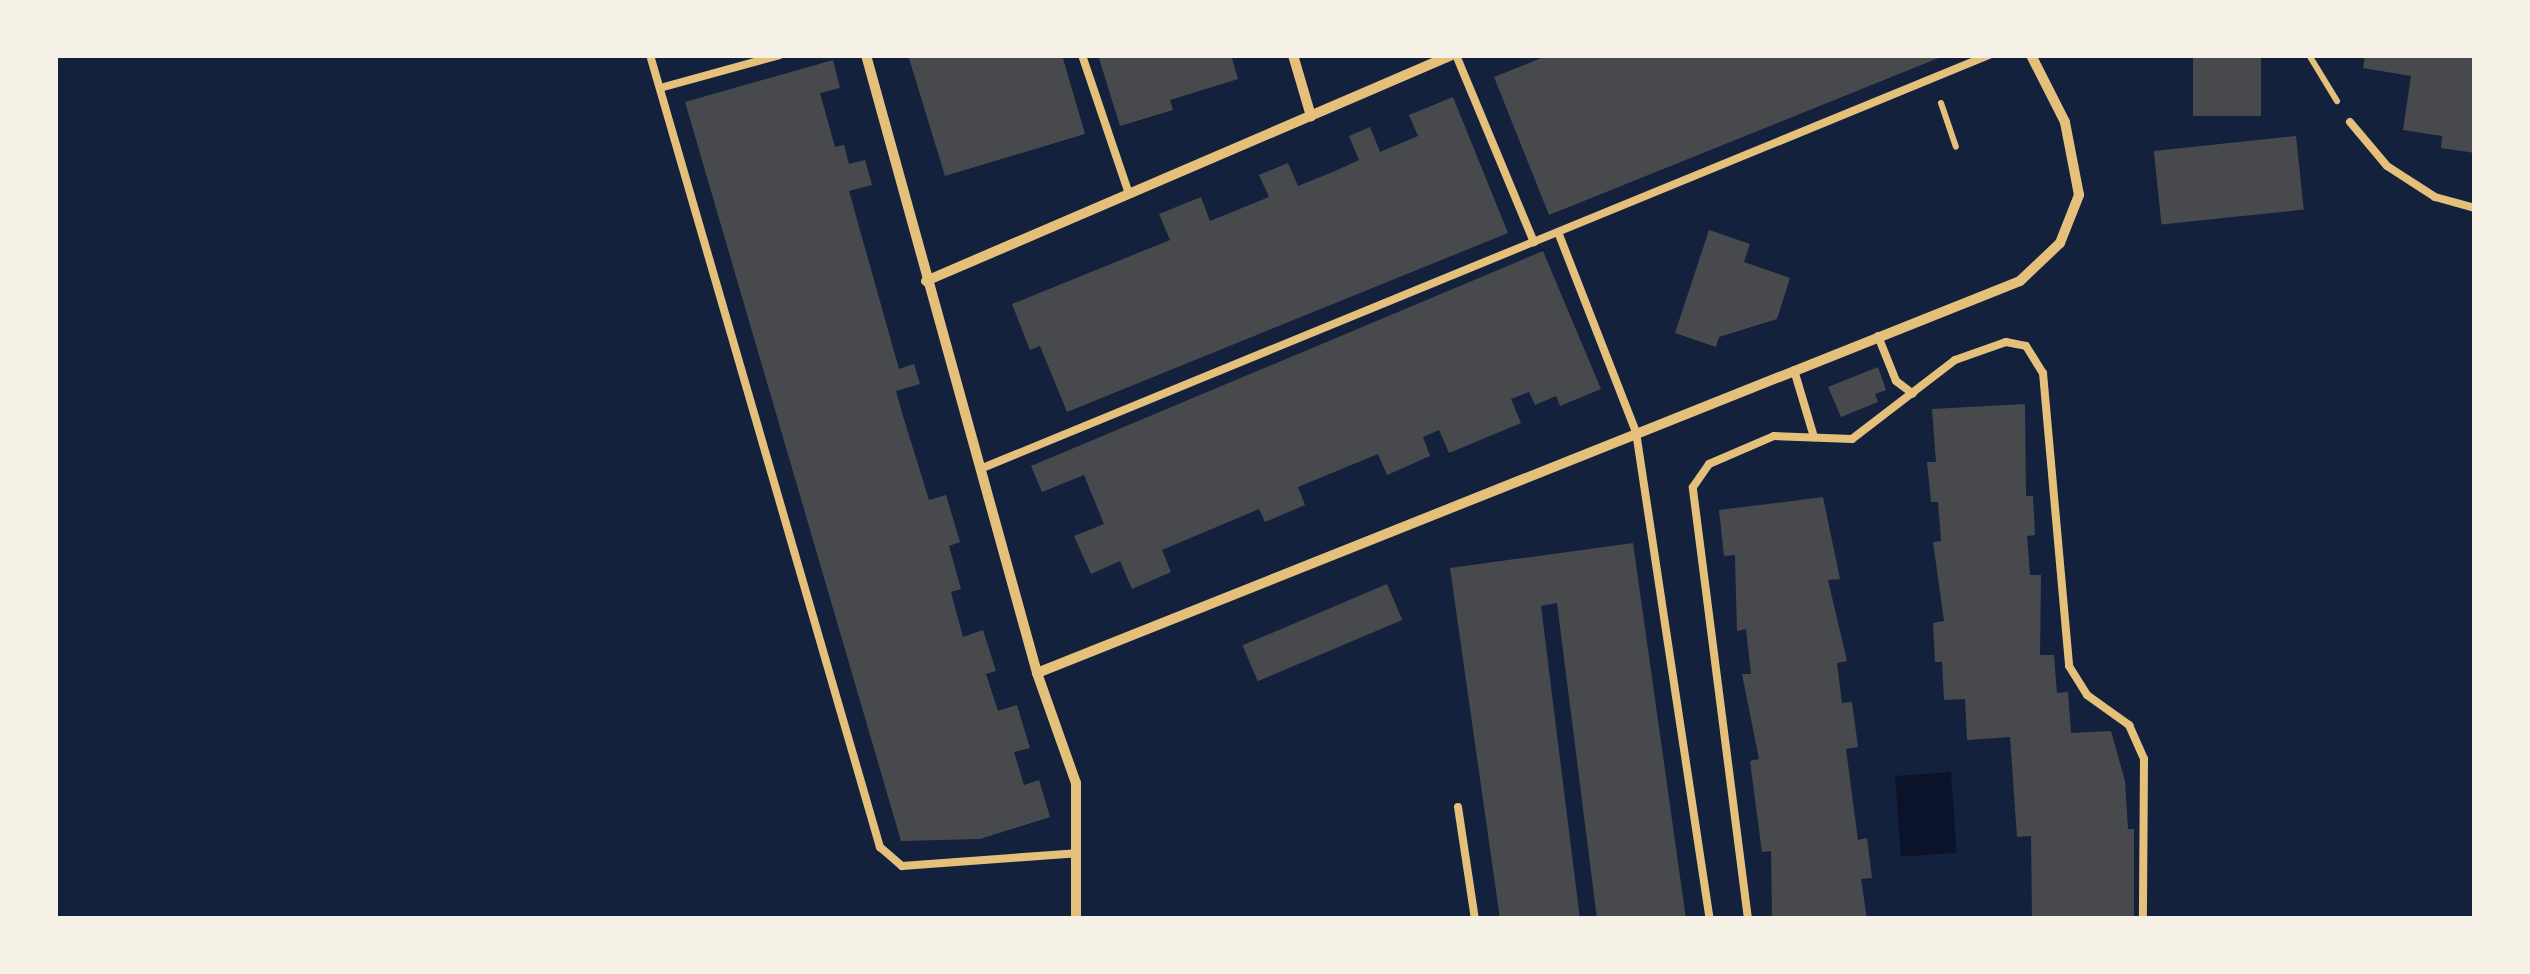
<!DOCTYPE html>
<html>
<head>
<meta charset="utf-8">
<style>
	body { margin:0 }
	#map { position:relative; width:2530px; height:974px; overflow:hidden; background:#14213d; font-family:Bitter,serif }
	div>[style] { position:absolute }
	.water>* { inset:0; background:#0b132b; transform-origin:0 0 }
	.building>* { inset:0; background:#48494c; transform-origin:0 0 }
	.path>* { height:6px; margin:-3px; padding:0 3px; transform-origin:3px; border-radius:3px; background:#e5c07b }
	.service>* { height:8px; margin:-4px; padding:0 4px; transform-origin:4px; border-radius:4px; background:#e5c07b }
	.minor>* { height:10px; margin:-5px; padding:0 5px; transform-origin:5px; border-radius:5px; background:#e5c07b }
	span { translate:-50% -50%; white-space:nowrap; text-align:center; line-height:1.15; -webkit-text-stroke:9px #f6f1e7; paint-order:stroke }
	.frame { position:absolute; inset:0; border:58px solid #f6f1e7; pointer-events:none }
</style>
</head>
<body>
<div id="map">
	<div class="water">
		<i style="left:1951px;top:772px;width:81px;height:56px;rotate:86deg"></i>
	</div>
	<div class="building">
		<i style="clip-path:polygon(908px 55px,1062px 55px,1085px 134px,945px 176px)"></i>
		<i style="clip-path:polygon(1098px 55px,1231px 55px,1238px 79px,1170px 100px,1173px 110px,1120px 126px)"></i>
		<i style="clip-path:polygon(1549px 55px,1946px 55px,1549px 215px,1494px 77px)"></i>
		<i style="left:2193px;top:55px;width:68px;height:61px"></i>
		<i style="clip-path:polygon(2365px 55px,2475px 55px,2475px 153px,2441px 148px,2442px 136px,2403px 130px,2411px 76px,2363px 68px)"></i>
		<i style="clip-path:polygon(833px 60px,840px 88px,820px 93px,835px 147px,844px 145px,849px 164px,865px 160px,872px 185px,849px 191px,899px 369px,914px 364px,920px 384px,896px 391px,903px 416px,929px 500px,946px 495px,960px 542px,949px 546px,961px 589px,951px 592px,963px 637px,983px 630px,996px 671px,986px 674px,998px 711px,1017px 705px,1030px 748px,1014px 752px,1024px 785px,1039px 780px,1050px 817px,980px 839px,901px 841px,685px 102px)"></i>
		<i style="clip-path:polygon(1453px 97px,1508px 233px,1067px 412px,1040px 346px,1030px 350px,1012px 304px,1170px 240px,1159px 214px,1201px 197px,1210px 221px,1269px 197px,1259px 175px,1288px 163px,1298px 186px,1335px 171px,1359px 160px,1349px 136px,1370px 127px,1380px 152px,1418px 136px,1409px 115px)"></i>
		<i style="left:2296px;top:136px;width:74px;height:143px;rotate:84deg"></i>
		<i style="clip-path:polygon(1709px 230px,1750px 244px,1744px 262px,1790px 278px,1777px 319px,1719px 337px,1716px 347px,1675px 333px)"></i>
		<i style="clip-path:polygon(1543px 251px,1601px 389px,1560px 406px,1556px 396px,1535px 405px,1529px 392px,1511px 399px,1521px 423px,1449px 453px,1439px 430px,1423px 437px,1430px 456px,1387px 475px,1378px 454px,1298px 487px,1305px 505px,1265px 522px,1259px 509px,1162px 550px,1171px 572px,1132px 589px,1120px 561px,1091px 574px,1074px 536px,1104px 524px,1084px 475px,1042px 492px,1031px 466px)"></i>
		<i style="clip-path:polygon(1878px 367px,1886px 390px,1875px 394px,1878px 402px,1841px 417px,1828px 387px)"></i>
		<i style="clip-path:polygon(2025px 404px,2026px 496px,2033px 496px,2035px 535px,2027px 536px,2030px 575px,2041px 575px,2040px 655px,2054px 655px,2057px 693px,2068px 692px,2071px 733px,2111px 731px,2125px 781px,2128px 829px,2134px 829px,2134px 919px,2032px 919px,2031px 836px,2017px 837px,2010px 737px,1967px 740px,1965px 699px,1944px 700px,1942px 662px,1935px 662px,1933px 623px,1944px 621px,1933px 542px,1941px 541px,1938px 502px,1931px 502px,1927px 462px,1936px 462px,1932px 409px)"></i>
		<i style="clip-path:polygon(1823px 497px,1840px 579px,1828px 580px,1847px 661px,1837px 663px,1842px 703px,1852px 702px,1858px 747px,1846px 749px,1858px 840px,1867px 838px,1872px 878px,1861px 879px,1867px 919px,1772px 919px,1771px 851px,1762px 852px,1750px 761px,1759px 759px,1742px 674px,1751px 674px,1746px 629px,1737px 631px,1735px 555px,1724px 556px,1719px 510px)"></i>
		<i style="clip-path:polygon(1633px 543px,1686px 919px,1597px 919px,1557px 603px,1541px 606px,1580px 919px,1500px 919px,1450px 568px)"></i>
		<i style="left:1387px;top:584px;width:39px;height:157px;rotate:67deg"></i>
	</div>
	<div class="path">
		<i style="left:2309px;top:55px;width:54px;rotate:58.7deg"></i>
		<i style="left:1941px;top:103px;width:46px;rotate:71.2deg"></i>
	</div>
	<div class="service">
		<i style="left:650px;top:55px;width:825px;rotate:73.81deg"></i>
		<i style="left:880px;top:847px;width:29px;rotate:41deg"></i>
		<i style="left:902px;top:866px;width:175px;rotate:-4.2deg"></i>
		<i style="left:1082px;top:55px;width:147px;rotate:71.3deg"></i>
		<i style="left:1456px;top:55px;width:203px;rotate:67.4deg"></i>
		<i style="left:660px;top:88px;width:124px;rotate:-15.4deg"></i>
		<i style="left:2350px;top:122px;width:57px;rotate:49.9deg"></i>
		<i style="left:2387px;top:166px;width:57px;rotate:32.9deg"></i>
		<i style="left:2435px;top:197px;width:41px;rotate:15.4deg"></i>
		<i style="left:1558px;top:232px;width:215px;rotate:68.7deg"></i>
		<i style="left:1636px;top:432px;width:493px;rotate:81.4deg"></i>
		<i style="left:1878px;top:336px;width:48px;rotate:68.2deg"></i>
		<i style="left:1896px;top:381px;width:21px;rotate:37deg"></i>
		<i style="left:1794px;top:370px;width:70px;rotate:73.4deg"></i>
		<i style="left:980px;top:469px;width:1091px;rotate:-22.31deg"></i>
		<i style="left:1458px;top:807px;width:113px;rotate:81.4deg"></i>
		<i style="left:1748px;top:919px;width:435px;rotate:-97.3deg"></i>
		<i style="left:1693px;top:487px;width:28px;rotate:-55deg"></i>
		<i style="left:1709px;top:464px;width:71px;rotate:-23.3deg"></i>
		<i style="left:1774px;top:436px;width:78px;rotate:2.2deg"></i>
		<i style="left:1852px;top:439px;width:130px;rotate:-37.5deg"></i>
		<i style="left:1955px;top:360px;width:54px;rotate:-19.4deg"></i>
		<i style="left:2006px;top:342px;width:20px;rotate:11deg"></i>
		<i style="left:2026px;top:346px;width:32px;rotate:58deg"></i>
		<i style="left:2043px;top:373px;width:294px;rotate:84.9deg"></i>
		<i style="left:2069px;top:666px;width:34px;rotate:58deg"></i>
		<i style="left:2087px;top:695px;width:52px;rotate:35.5deg"></i>
		<i style="left:2129px;top:725px;width:37px;rotate:66deg"></i>
		<i style="left:2144px;top:759px;width:160px;rotate:90.4deg"></i>
	</div>
	<div class="minor">
		<i style="left:866px;top:55px;width:641px;rotate:74.53deg"></i>
		<i style="left:1037px;top:673px;width:117px;rotate:70.5deg"></i>
		<i style="left:1076px;top:783px;width:136px;rotate:90deg"></i>
		<i style="left:1293px;top:55px;width:64px;rotate:73.6deg"></i>
		<i style="left:926px;top:281px;width:572px;rotate:-23.25deg"></i>
		<i style="left:1037px;top:673px;width:1058px;rotate:-21.74deg"></i>
		<i style="left:2020px;top:281px;width:55px;rotate:-43.5deg"></i>
		<i style="left:2060px;top:243px;width:52px;rotate:-68.4deg"></i>
		<i style="left:2079px;top:195px;width:74px;rotate:-100.9deg"></i>
		<i style="left:2065px;top:122px;width:75px;rotate:-116.9deg"></i>
	</div>
	<div class="frame"></div>
</div>
</body>
</html>
